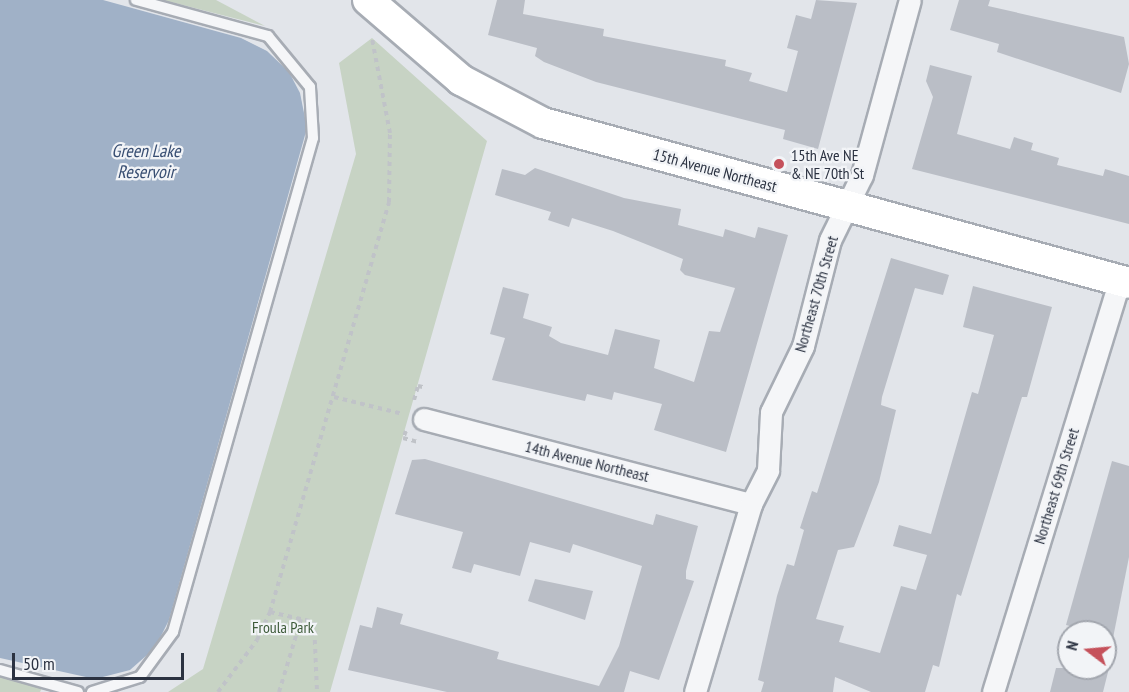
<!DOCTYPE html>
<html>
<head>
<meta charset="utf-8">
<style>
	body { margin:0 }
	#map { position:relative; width:1129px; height:692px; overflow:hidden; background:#e2e5ea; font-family:"PT Sans Narrow",sans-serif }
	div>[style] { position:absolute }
	.green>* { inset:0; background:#c7d3c4 }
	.water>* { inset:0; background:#a0b1c7 }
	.building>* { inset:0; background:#babec6 }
	.path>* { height:4px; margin-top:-2px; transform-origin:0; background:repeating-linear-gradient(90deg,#c0c3c8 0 4.5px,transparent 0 9px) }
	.roads { filter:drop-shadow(2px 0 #a7acb4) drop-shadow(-2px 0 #a7acb4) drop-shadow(0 2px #a7acb4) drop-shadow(0 -2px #a7acb4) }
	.lane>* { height:10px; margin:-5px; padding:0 5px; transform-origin:5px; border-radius:5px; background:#f5f6f8 }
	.street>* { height:21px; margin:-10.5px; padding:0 10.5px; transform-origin:10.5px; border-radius:10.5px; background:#f5f6f8 }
	.secondary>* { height:30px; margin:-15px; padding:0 15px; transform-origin:15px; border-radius:15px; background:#fff }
	.dots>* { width:16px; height:16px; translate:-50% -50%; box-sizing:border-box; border:3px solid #f2f4f7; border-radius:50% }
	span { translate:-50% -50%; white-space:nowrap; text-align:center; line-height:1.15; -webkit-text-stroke:4.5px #f2f4f7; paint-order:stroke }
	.poi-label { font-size:16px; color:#2b3241 }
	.left { translate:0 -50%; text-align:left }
	.street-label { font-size:16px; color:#2b3241 }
	.park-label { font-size:16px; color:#3e5b3a }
	.water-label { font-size:18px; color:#384e72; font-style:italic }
	.north { position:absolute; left:1057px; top:620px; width:60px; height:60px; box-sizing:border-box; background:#f2f4f7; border:2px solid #a2a6ae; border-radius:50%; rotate:286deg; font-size:16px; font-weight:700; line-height:24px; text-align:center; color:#2b3241 }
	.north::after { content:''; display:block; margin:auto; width:21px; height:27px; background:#c5515b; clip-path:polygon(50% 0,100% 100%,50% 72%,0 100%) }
	.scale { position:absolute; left:12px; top:653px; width:172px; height:27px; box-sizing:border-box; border:3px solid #2b3241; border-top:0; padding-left:8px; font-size:18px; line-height:21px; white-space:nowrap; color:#2b3241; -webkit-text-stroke:4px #f2f4f7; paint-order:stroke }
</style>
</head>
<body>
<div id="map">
	<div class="green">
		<i style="clip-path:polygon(163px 0,216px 0,265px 26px)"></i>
		<i style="clip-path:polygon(372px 38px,487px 141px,330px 692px,168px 692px,203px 669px,356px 154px,339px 63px)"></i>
		<i style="clip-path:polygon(0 677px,42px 688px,40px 692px,0 692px)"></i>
	</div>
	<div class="water">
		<i style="clip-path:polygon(0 0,103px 0,241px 38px,267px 51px,289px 72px,300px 93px,307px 128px,169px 620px,155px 648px,130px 670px,95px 679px,0 658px)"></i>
	</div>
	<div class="building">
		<i style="clip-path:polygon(497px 0,525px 0,523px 14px,604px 29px,603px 36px,726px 60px,725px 66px,752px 73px,749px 81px,787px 92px,798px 51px,787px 48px,796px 15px,811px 19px,816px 0,857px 3px,818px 149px,783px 139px,785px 130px,596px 82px,544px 62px,535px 56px,537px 48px,488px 35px)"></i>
		<i style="clip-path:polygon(959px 0,990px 0,988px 6px,1124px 37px,1129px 64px,1121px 93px,997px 52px,999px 44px,950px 30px)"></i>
		<i style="clip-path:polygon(930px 65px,972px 76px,957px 134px,1010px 149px,1014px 137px,1033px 143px,1031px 150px,1059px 158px,1057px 165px,1103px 176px,1105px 169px,1129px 176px,1129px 224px,912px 169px,933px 97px,926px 81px)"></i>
		<i style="clip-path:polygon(535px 168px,624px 198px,681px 209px,678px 225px,723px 237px,725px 229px,755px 238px,758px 227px,788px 235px,726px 452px,654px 430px,662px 404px,614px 392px,612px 400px,587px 394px,585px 401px,492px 380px,505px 338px,490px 334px,503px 287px,529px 294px,523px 318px,552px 327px,549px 336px,561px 343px,608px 355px,615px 329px,660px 340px,654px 368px,694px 382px,709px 331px,720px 332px,735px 288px,685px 275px,680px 270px,683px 259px,613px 231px,572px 218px,569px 227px,548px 220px,551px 212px,495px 195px,502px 169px,525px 175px)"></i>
		<i style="clip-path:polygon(891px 258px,949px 275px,943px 295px,915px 288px,882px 397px,881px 405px,896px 410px,879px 482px,854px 547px,838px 550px,816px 619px,844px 626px,839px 642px,880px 653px,901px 586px,916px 590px,927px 555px,893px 546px,899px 525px,931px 534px,972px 392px,978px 394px,994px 335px,963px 327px,973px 286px,1052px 307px,1027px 397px,1022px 397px,961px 596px,957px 594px,939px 667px,933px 665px,925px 692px,871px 692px,835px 677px,833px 692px,761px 692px,764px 682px,758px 680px,777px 596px,787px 564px,794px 566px,804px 530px,800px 528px,812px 491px,817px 493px)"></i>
		<i style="clip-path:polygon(425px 459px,653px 525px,656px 514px,698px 526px,686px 571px,686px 579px,694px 581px,659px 680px,630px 671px,624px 692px,447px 692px,348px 670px,360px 625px,372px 628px,377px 607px,403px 614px,400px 624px,499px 652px,497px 659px,599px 686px,619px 646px,642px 566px,573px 544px,570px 553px,530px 542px,520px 576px,474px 564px,471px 573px,452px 568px,463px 532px,395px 514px,412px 460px)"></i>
		<i style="clip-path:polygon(1112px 461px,1129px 466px,1129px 557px,1113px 638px,1066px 625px)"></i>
		<i style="clip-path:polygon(535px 579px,593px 591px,585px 620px,528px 601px)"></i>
		<i style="clip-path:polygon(1056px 668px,1109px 668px,1103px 692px,1050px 692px)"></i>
	</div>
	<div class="path">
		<i style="left:334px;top:397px;width:71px;rotate:13.8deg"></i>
		<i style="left:414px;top:400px;width:15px;rotate:-74deg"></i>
		<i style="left:418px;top:386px;width:5px;rotate:11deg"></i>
		<i style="left:406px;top:431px;width:8px;rotate:113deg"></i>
		<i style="left:403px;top:438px;width:16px;rotate:15deg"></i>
		<i style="left:270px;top:612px;width:45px;rotate:12.8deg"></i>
		<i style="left:314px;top:622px;width:70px;rotate:87.5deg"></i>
		<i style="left:218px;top:692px;width:65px;rotate:-53.1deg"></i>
		<i style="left:257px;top:640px;width:31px;rotate:-65deg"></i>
		<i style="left:270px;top:612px;width:427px;rotate:-73.8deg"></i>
		<i style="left:389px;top:202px;width:69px;rotate:-89.2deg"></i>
		<i style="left:390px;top:133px;width:96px;rotate:-100.8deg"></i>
		<i style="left:279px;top:692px;width:76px;rotate:-73.2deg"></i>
	</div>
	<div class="roads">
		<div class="lane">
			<i style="left:0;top:670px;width:81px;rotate:15.8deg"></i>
			<i style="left:92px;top:692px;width:50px;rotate:-17.4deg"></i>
			<i style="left:140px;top:677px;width:56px;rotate:-53.7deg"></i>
			<i style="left:173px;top:632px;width:513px;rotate:-74.18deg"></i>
			<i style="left:313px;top:138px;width:51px;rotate:-93.4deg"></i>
			<i style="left:310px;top:87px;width:66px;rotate:-129.5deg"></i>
			<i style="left:268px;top:36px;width:137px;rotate:-164.7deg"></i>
		</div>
		<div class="street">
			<i style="left:424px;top:419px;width:338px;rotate:14.6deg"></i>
			<i style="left:695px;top:692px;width:196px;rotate:-73.4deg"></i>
			<i style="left:751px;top:504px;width:38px;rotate:-63deg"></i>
			<i style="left:768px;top:470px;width:58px;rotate:-87deg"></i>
			<i style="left:771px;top:412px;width:73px;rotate:-64.1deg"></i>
			<i style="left:803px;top:346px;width:109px;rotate:-75.7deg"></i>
			<i style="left:830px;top:240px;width:72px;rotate:-63.8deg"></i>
			<i style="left:862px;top:175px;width:181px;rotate:-74.7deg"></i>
			<i style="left:993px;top:692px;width:431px;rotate:-72.9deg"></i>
		</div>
		<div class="secondary">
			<i style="left:368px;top:0;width:123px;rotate:40.7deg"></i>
			<i style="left:461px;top:80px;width:93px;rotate:27.7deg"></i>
			<i style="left:543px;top:123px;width:607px;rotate:15.27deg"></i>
		</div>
	</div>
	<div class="dots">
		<i style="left:779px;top:164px;background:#c5515b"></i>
	</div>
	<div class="poi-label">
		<span class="left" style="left:791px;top:164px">15th Ave NE<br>&amp; NE 70th St</span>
	</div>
	<div class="street-label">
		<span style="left:715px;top:170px;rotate:15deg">15th Avenue Northeast</span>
		<span style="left:816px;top:294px;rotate:-74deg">Northeast 70th Street</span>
		<span style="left:587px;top:461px;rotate:14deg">14th Avenue Northeast</span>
		<span style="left:1056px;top:486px;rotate:-73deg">Northeast 69th Street</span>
	</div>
	<div class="park-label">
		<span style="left:283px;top:627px">Froula Park</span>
	</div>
	<div class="water-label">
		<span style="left:146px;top:162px">Green Lake<br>Reservoir</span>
	</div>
	<div class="north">N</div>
	<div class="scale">50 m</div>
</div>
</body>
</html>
